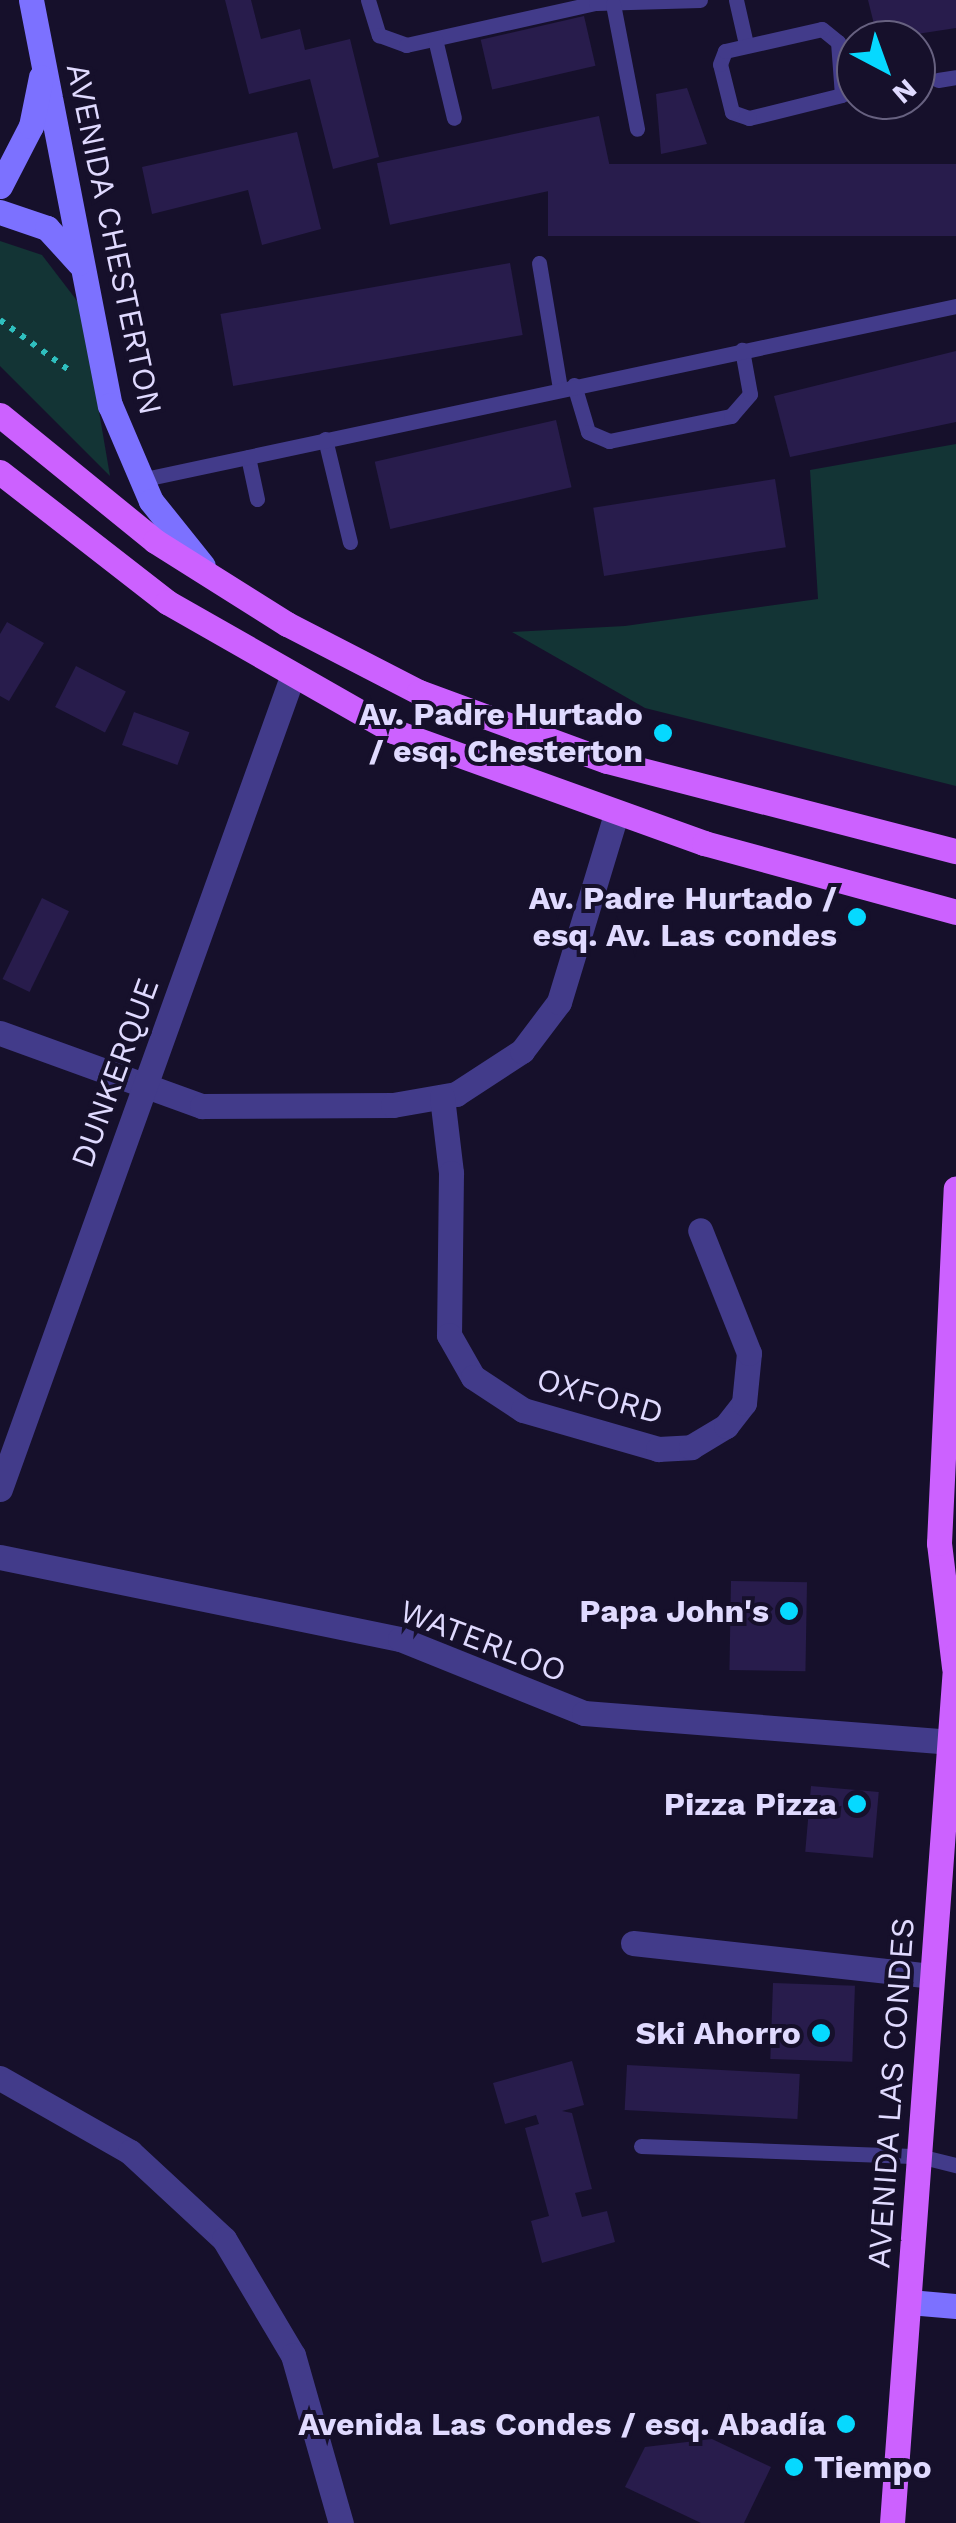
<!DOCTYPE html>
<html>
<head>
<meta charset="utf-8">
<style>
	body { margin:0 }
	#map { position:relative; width:956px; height:2523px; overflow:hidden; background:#16102b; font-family:"Work Sans",sans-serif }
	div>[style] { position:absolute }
	.green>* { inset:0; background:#133435 }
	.building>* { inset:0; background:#281c4c; transform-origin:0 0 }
	.path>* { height:6px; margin-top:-3px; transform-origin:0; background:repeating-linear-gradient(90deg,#2fbfbe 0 5px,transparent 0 13px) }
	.lane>* { height:15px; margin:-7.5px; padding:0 7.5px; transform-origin:7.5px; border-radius:7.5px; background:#423b8a }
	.street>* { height:25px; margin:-12.5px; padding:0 12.5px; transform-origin:12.5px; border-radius:12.5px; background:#423b8a }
	.secondary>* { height:25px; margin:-12.5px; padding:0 12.5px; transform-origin:12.5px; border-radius:12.5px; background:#7c71ff }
	.primary>* { height:25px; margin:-12.5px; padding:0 12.5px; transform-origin:12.5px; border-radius:12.5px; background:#cc61ff }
	.dots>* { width:28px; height:28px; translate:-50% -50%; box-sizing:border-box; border:5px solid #16102b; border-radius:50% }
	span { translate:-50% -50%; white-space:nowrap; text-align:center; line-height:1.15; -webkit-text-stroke:8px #16102b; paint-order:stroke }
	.street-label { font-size:32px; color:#e0daff }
	.poi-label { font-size:32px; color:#e0daff; font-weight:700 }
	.right { translate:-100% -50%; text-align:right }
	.left { translate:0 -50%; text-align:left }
	.north { position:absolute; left:836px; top:20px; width:100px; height:100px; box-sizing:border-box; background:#16102b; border:2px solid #676180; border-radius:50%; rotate:139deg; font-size:28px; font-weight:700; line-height:40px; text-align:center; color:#e0daff }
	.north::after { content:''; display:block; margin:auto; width:35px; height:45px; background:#06d9ff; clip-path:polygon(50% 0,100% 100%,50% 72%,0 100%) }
</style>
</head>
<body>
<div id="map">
	<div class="green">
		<i style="clip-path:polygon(0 241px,42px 255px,81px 306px,110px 476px,0 366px)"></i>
		<i style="clip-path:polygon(956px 444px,956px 786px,645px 708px,512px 632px,625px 626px,818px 599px,810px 470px)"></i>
	</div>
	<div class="building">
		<i style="clip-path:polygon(225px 0,251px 0,261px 39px,300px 29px,305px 50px,350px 39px,379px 157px,333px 169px,310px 79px,249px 94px)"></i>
		<i style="clip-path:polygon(868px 0,956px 0,956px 28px,878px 40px)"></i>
		<i style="left:584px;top:16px;width:51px;height:106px;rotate:77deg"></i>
		<i style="clip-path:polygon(687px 88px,707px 144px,661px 154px,656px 94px)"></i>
		<i style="left:599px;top:116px;width:63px;height:227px;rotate:78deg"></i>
		<i style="clip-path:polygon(297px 132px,321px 229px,262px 245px,248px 190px,152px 214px,142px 167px)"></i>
		<i style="left:956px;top:164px;width:72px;height:408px;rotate:90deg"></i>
		<i style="left:510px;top:263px;width:73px;height:294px;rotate:80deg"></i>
		<i style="clip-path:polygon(956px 351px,956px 422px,790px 457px,774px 396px)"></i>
		<i style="left:556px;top:420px;width:69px;height:186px;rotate:77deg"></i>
		<i style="left:775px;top:479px;width:69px;height:184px;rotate:81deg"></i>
		<i style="clip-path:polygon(7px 622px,44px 643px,9px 701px,0 696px,0 634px)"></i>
		<i style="left:76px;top:666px;width:56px;height:46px;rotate:27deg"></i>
		<i style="left:134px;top:712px;width:59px;height:35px;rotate:20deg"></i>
		<i style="left:42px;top:898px;width:30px;height:90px;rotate:26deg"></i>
		<i style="left:731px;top:1581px;width:76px;height:89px;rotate:1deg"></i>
		<i style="left:811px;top:1786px;width:68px;height:66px;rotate:5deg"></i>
		<i style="left:773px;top:1983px;width:82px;height:76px;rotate:2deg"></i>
		<i style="clip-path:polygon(572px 2061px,584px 2105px,562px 2111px,572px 2113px,592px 2189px,575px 2193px,582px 2217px,607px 2211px,615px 2242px,542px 2263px,531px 2221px,549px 2216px,525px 2128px,539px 2124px,536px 2115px,505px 2124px,493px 2083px)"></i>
		<i style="left:627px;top:2065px;width:173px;height:45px;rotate:3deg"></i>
		<i style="clip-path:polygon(712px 2439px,771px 2467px,744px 2523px,701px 2523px,625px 2487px,645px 2447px)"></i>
	</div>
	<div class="path">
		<i style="left:0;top:320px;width:90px;rotate:36deg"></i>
	</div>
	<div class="lane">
		<i style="left:368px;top:0;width:37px;rotate:73deg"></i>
		<i style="left:379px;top:35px;width:29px;rotate:20deg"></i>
		<i style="left:406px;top:45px;width:195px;rotate:-12.5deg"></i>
		<i style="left:596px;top:3px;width:104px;rotate:-1.7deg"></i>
		<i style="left:736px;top:0;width:45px;rotate:77.2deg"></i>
		<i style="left:613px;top:4px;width:127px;rotate:79.1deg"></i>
		<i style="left:822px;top:29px;width:21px;rotate:39deg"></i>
		<i style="left:838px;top:42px;width:53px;rotate:85.7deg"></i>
		<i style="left:842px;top:95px;width:96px;rotate:166.1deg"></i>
		<i style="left:749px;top:118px;width:18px;rotate:-161deg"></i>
		<i style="left:732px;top:112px;width:49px;rotate:-104deg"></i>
		<i style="left:720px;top:64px;width:14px;rotate:-69deg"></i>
		<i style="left:725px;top:51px;width:99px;rotate:-12.8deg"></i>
		<i style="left:435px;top:39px;width:81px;rotate:76.5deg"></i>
		<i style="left:938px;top:80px;width:18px;rotate:-9deg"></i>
		<i style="left:539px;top:263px;width:127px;rotate:80.5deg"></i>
		<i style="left:574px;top:385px;width:49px;rotate:73.4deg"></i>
		<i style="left:588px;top:432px;width:23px;rotate:23deg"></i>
		<i style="left:609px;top:441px;width:125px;rotate:-11.6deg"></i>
		<i style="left:731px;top:416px;width:29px;rotate:-49deg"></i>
		<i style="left:750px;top:394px;width:45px;rotate:-100.3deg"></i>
		<i style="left:325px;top:439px;width:106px;rotate:76.4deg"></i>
		<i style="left:248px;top:457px;width:43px;rotate:77.9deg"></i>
		<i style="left:140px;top:480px;width:834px;rotate:-12.04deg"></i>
		<i style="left:641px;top:2146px;width:278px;rotate:2.1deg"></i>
		<i style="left:919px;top:2156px;width:38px;rotate:14deg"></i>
	</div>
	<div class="street">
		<i style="left:0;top:1033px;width:215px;rotate:19.9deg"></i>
		<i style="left:202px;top:1106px;width:191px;rotate:-0.3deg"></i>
		<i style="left:393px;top:1105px;width:64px;rotate:-9.9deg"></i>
		<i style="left:456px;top:1094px;width:79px;rotate:-33.1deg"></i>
		<i style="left:522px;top:1051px;width:61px;rotate:-52.9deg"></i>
		<i style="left:559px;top:1002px;width:196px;rotate:-73.1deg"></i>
		<i style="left:442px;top:1097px;width:77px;rotate:83.2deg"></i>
		<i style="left:451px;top:1173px;width:162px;rotate:90.7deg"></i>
		<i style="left:449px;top:1335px;width:48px;rotate:60.3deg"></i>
		<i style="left:473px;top:1377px;width:60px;rotate:33.4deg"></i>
		<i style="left:523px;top:1410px;width:141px;rotate:16.1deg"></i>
		<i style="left:658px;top:1449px;width:33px;rotate:-3deg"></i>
		<i style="left:691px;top:1447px;width:41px;rotate:-31deg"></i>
		<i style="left:726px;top:1426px;width:29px;rotate:-52deg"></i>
		<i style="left:744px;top:1403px;width:50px;rotate:-84.3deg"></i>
		<i style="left:749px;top:1353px;width:132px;rotate:-111.7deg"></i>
		<i style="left:0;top:1489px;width:860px;rotate:-70.22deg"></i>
		<i style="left:0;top:1557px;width:408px;rotate:11.6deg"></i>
		<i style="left:400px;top:1639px;width:198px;rotate:21.9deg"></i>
		<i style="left:584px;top:1713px;width:366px;rotate:4.5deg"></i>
		<i style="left:633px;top:1943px;width:300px;rotate:6.3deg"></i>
		<i style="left:0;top:2078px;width:150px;rotate:29.6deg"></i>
		<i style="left:130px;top:2152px;width:128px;rotate:42.8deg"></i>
		<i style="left:224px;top:2239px;width:135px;rotate:59.3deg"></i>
		<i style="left:293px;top:2355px;width:175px;rotate:74.1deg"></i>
	</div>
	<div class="secondary">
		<i style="left:31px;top:0;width:413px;rotate:79deg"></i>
		<i style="left:110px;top:405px;width:104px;rotate:66.9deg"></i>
		<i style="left:151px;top:501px;width:83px;rotate:51.3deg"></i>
		<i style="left:0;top:186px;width:68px;rotate:-62.7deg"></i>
		<i style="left:31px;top:126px;width:50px;rotate:-78.5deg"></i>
		<i style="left:0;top:212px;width:50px;rotate:18.8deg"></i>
		<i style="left:47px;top:228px;width:47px;rotate:47.6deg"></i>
		<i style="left:909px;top:2302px;width:47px;rotate:4.9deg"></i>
	</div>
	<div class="primary">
		<i style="left:0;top:415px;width:200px;rotate:39.1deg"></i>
		<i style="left:155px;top:541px;width:156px;rotate:32.2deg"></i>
		<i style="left:287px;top:624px;width:148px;rotate:27.3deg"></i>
		<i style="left:419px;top:692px;width:200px;rotate:20.2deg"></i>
		<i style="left:607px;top:761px;width:360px;rotate:14.5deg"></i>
		<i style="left:0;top:472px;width:212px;rotate:37.9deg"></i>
		<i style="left:167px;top:602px;width:260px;rotate:29.7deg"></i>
		<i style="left:393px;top:731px;width:331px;rotate:19.8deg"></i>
		<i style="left:704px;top:843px;width:261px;rotate:15.3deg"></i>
		<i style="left:954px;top:1667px;width:125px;rotate:-96.9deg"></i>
		<i style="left:939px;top:1543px;width:355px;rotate:-87.3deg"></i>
		<i style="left:892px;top:2523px;width:871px;rotate:-85.79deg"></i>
	</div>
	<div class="dots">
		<i style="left:663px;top:733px;background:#06d9ff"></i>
		<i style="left:857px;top:917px;background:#06d9ff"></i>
		<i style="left:789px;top:1611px;background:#06d9ff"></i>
		<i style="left:857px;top:1804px;background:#06d9ff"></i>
		<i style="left:821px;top:2033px;background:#06d9ff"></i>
		<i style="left:846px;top:2424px;background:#06d9ff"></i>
		<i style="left:794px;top:2467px;background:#06d9ff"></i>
	</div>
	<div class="street-label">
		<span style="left:114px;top:239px;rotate:78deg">AVENIDA CHESTERTON</span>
		<span style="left:115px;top:1073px;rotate:-70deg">DUNKERQUE</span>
		<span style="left:600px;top:1396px;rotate:16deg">OXFORD</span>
		<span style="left:483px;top:1641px;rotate:21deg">WATERLOO</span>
		<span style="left:891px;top:2093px;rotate:-86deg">AVENIDA LAS CONDES</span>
	</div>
	<div class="poi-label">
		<span class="right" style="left:643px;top:733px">Av. Padre Hurtado<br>/ esq. Chesterton</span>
		<span class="right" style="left:837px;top:917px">Av. Padre Hurtado /<br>esq. Av. Las condes</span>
		<span class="right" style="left:769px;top:1611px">Papa John's</span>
		<span class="right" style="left:837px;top:1804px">Pizza Pizza</span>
		<span class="right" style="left:801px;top:2033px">Ski Ahorro</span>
		<span class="right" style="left:826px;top:2424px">Avenida Las Condes / esq. Abadía</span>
		<span class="left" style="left:814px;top:2467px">Tiempo</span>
	</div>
	<div class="north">N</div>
</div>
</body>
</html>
